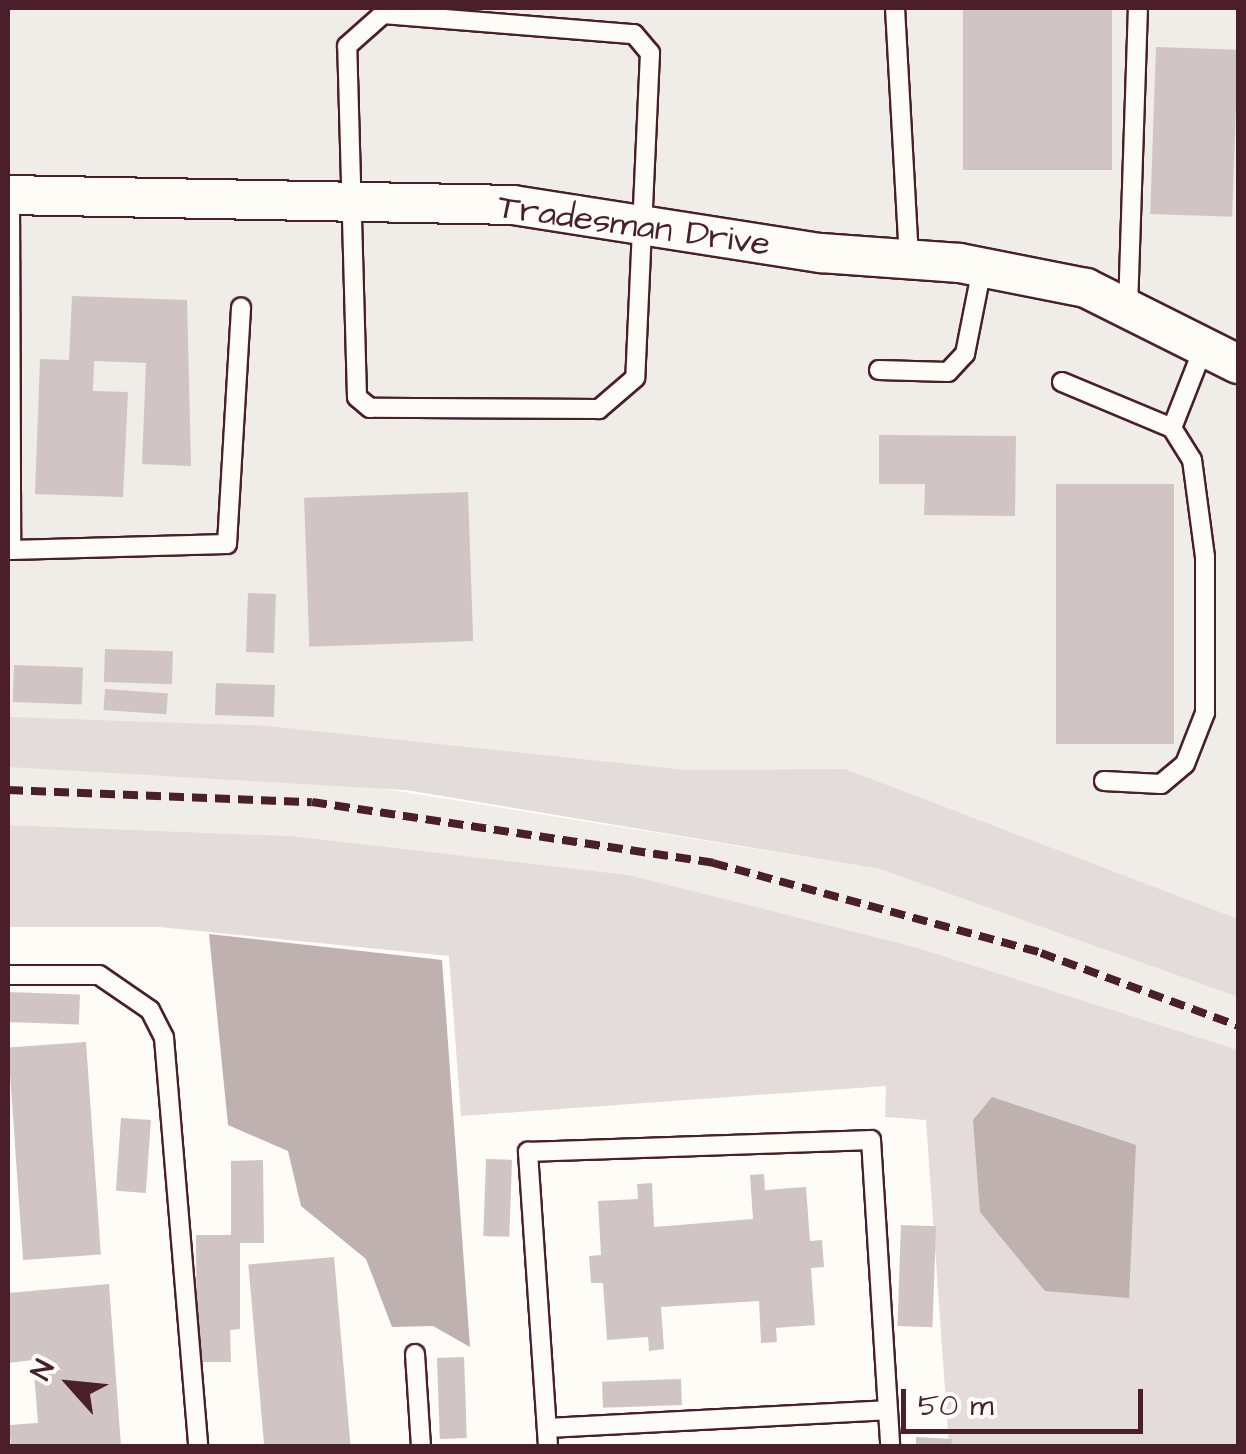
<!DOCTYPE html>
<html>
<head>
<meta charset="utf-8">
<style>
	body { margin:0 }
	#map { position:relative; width:1246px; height:1454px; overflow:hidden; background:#fdfcf7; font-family:"Architects Daughter",sans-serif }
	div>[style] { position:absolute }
	.built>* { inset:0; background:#f0ece8 }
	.green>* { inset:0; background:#e3dcda }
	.water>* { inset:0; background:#c0b1b1 }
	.building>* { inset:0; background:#d0c5c4; transform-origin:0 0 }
	.roads { filter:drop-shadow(2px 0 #4a1f2b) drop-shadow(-2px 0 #4a1f2b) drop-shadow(0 2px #4a1f2b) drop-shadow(0 -2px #4a1f2b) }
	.lane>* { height:18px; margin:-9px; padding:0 9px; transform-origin:9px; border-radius:9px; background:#fdfcf7 }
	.street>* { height:38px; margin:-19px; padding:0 19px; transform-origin:19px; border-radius:19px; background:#fdfcf7 }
	.rail>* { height:8px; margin-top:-4px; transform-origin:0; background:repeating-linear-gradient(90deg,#4a1f2b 0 15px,transparent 0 23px) }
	span { translate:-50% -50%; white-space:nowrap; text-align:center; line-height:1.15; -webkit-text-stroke:9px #fdfcf7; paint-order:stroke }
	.street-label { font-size:35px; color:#4a1f2b }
	.frame { position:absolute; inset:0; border:10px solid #4a1f2b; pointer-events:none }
	.north { position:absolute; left:20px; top:1334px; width:100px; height:100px; -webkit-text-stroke:8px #fdfcf7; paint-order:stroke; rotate:297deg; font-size:28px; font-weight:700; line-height:40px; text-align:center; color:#4a1f2b }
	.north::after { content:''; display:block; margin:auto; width:35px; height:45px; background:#4a1f2b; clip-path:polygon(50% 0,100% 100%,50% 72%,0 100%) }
	.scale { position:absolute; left:901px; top:1389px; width:242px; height:45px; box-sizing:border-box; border:5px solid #4a1f2b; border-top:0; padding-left:12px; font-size:30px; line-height:35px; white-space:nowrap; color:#4a1f2b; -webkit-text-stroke:8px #fdfcf7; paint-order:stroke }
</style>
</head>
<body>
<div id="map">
	<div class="built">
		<i style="clip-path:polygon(8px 8px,1238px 8px,1238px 954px,844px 793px,335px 781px,881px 869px,1238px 997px,1238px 1050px,915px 947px,627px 875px,291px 836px,8px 825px)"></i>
	</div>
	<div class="green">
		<i style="clip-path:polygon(8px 717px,267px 726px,686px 770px,845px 769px,1238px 919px,1238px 997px,880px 869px,406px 790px,8px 767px)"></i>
		<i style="clip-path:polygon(8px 825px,291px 836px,628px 875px,915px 947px,1238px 1050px,1238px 1446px,949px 1446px,926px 1120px,885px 1117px,886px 1086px,461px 1116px,449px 956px,159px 927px,8px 927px)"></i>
	</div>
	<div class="water">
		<i style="clip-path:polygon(209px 934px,442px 960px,470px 1347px,433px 1326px,392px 1327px,366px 1259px,301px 1206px,288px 1151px,228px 1125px)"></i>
		<i style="clip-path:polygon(992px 1097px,1136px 1145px,1129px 1298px,1045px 1291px,980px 1212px,973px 1120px)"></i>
	</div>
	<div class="building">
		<i style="left:963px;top:8px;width:149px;height:162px"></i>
		<i style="left:1156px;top:47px;width:82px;height:167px;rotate:2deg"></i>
		<i style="clip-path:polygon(72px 296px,187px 300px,191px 466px,142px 464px,146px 363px,94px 361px,93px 391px,128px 392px,123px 497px,35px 494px,40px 359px,69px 360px)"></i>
		<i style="clip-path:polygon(879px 435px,1016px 436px,1015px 516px,924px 515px,925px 484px,879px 484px)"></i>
		<i style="left:1056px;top:484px;width:118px;height:260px"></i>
		<i style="left:468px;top:492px;width:149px;height:164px;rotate:88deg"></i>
		<i style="left:248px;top:593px;width:28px;height:59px;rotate:2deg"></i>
		<i style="left:105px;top:649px;width:68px;height:33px;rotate:2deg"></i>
		<i style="left:14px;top:665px;width:69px;height:37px;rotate:2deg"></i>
		<i style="left:216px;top:683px;width:59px;height:32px;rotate:2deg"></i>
		<i style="left:105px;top:689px;width:63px;height:21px;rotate:4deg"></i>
		<i style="left:8px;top:992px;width:72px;height:30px;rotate:2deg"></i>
		<i style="left:86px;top:1042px;width:213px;height:78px;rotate:86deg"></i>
		<i style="left:121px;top:1118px;width:30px;height:73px;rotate:4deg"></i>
		<i style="left:486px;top:1159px;width:26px;height:77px;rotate:2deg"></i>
		<i style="clip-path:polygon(263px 1160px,264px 1243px,240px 1243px,240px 1329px,230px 1330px,231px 1362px,197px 1362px,196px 1235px,231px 1235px,231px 1161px)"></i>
		<i style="clip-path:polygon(764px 1174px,765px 1190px,806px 1187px,810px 1241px,822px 1240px,824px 1267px,811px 1268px,815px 1325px,776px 1328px,777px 1342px,761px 1343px,759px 1301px,661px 1307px,664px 1349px,649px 1351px,648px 1337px,607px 1340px,603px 1283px,591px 1283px,589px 1256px,601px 1255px,598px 1201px,638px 1199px,637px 1184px,652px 1183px,654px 1227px,753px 1219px,750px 1175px)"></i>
		<i style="left:901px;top:1225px;width:35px;height:101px;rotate:2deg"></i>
		<i style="left:334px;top:1257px;width:190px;height:86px;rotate:85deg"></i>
		<i style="clip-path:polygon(109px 1284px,121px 1446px,11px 1446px,9px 1425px,38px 1423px,33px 1360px,8px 1363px,8px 1293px)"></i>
		<i style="left:464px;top:1357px;width:81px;height:27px;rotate:88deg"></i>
		<i style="left:681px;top:1379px;width:26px;height:79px;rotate:88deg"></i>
		<i style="clip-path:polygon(916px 1437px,952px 1439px,951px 1446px,916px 1446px)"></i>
	</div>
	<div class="roads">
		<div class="lane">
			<i style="left:895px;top:8px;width:252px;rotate:86.8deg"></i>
			<i style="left:383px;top:14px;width:252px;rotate:4.6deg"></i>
			<i style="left:634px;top:34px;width:25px;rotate:50deg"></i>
			<i style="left:650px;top:53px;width:325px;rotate:92.6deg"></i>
			<i style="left:635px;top:378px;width:48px;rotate:139.3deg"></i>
			<i style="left:599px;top:409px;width:229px;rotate:-179.7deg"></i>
			<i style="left:370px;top:408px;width:17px;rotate:-140deg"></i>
			<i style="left:357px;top:397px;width:351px;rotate:-91.6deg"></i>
			<i style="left:347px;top:46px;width:48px;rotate:-41.6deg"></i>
			<i style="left:10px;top:195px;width:355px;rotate:89.8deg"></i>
			<i style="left:11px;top:550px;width:216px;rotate:-1.6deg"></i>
			<i style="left:227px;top:544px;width:237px;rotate:-86.6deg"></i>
			<i style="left:1128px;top:308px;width:300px;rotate:-88.1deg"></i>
			<i style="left:879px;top:370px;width:69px;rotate:1.7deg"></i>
			<i style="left:948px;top:372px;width:25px;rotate:-47deg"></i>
			<i style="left:965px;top:354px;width:88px;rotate:-78.8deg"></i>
			<i style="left:1062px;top:382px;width:119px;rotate:22.7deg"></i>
			<i style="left:1172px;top:428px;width:90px;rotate:-68.6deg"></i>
			<i style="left:1104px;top:781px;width:57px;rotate:3deg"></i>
			<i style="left:1161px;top:784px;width:31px;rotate:-40deg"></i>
			<i style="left:1185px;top:764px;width:55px;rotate:-68.6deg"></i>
			<i style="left:1205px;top:713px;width:156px;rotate:-90deg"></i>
			<i style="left:1205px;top:557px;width:98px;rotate:-97.6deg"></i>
			<i style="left:1192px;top:460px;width:38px;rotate:-122deg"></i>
			<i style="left:8px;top:975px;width:91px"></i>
			<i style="left:99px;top:975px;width:62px;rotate:34.5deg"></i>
			<i style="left:150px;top:1010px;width:31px;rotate:63deg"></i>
			<i style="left:164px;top:1038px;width:409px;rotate:85.2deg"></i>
			<i style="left:415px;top:1354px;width:92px;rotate:86.3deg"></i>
			<i style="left:547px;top:1428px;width:340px;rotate:-3deg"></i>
			<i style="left:548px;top:1446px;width:295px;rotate:-93.9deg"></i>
			<i style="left:528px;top:1152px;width:343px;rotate:-2deg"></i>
			<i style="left:871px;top:1140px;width:307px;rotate:86.4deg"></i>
		</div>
		<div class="street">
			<i style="left:8px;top:195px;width:505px;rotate:1.13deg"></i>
			<i style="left:513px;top:205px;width:312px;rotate:8.9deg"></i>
			<i style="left:821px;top:253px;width:139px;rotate:4.1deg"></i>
			<i style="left:960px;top:263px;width:128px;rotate:11.2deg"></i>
			<i style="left:1086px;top:288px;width:170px;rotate:26.6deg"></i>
		</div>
	</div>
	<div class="rail">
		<i style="left:8px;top:790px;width:304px;rotate:2.3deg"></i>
		<i style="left:312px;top:802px;width:406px;rotate:8.6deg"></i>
		<i style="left:713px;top:863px;width:340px;rotate:15.3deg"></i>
		<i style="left:1041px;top:953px;width:210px;rotate:20.3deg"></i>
	</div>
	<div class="street-label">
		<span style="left:634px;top:226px;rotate:8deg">Tradesman Drive</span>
	</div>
	<div class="frame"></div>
	<div class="north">N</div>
	<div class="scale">50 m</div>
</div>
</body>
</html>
